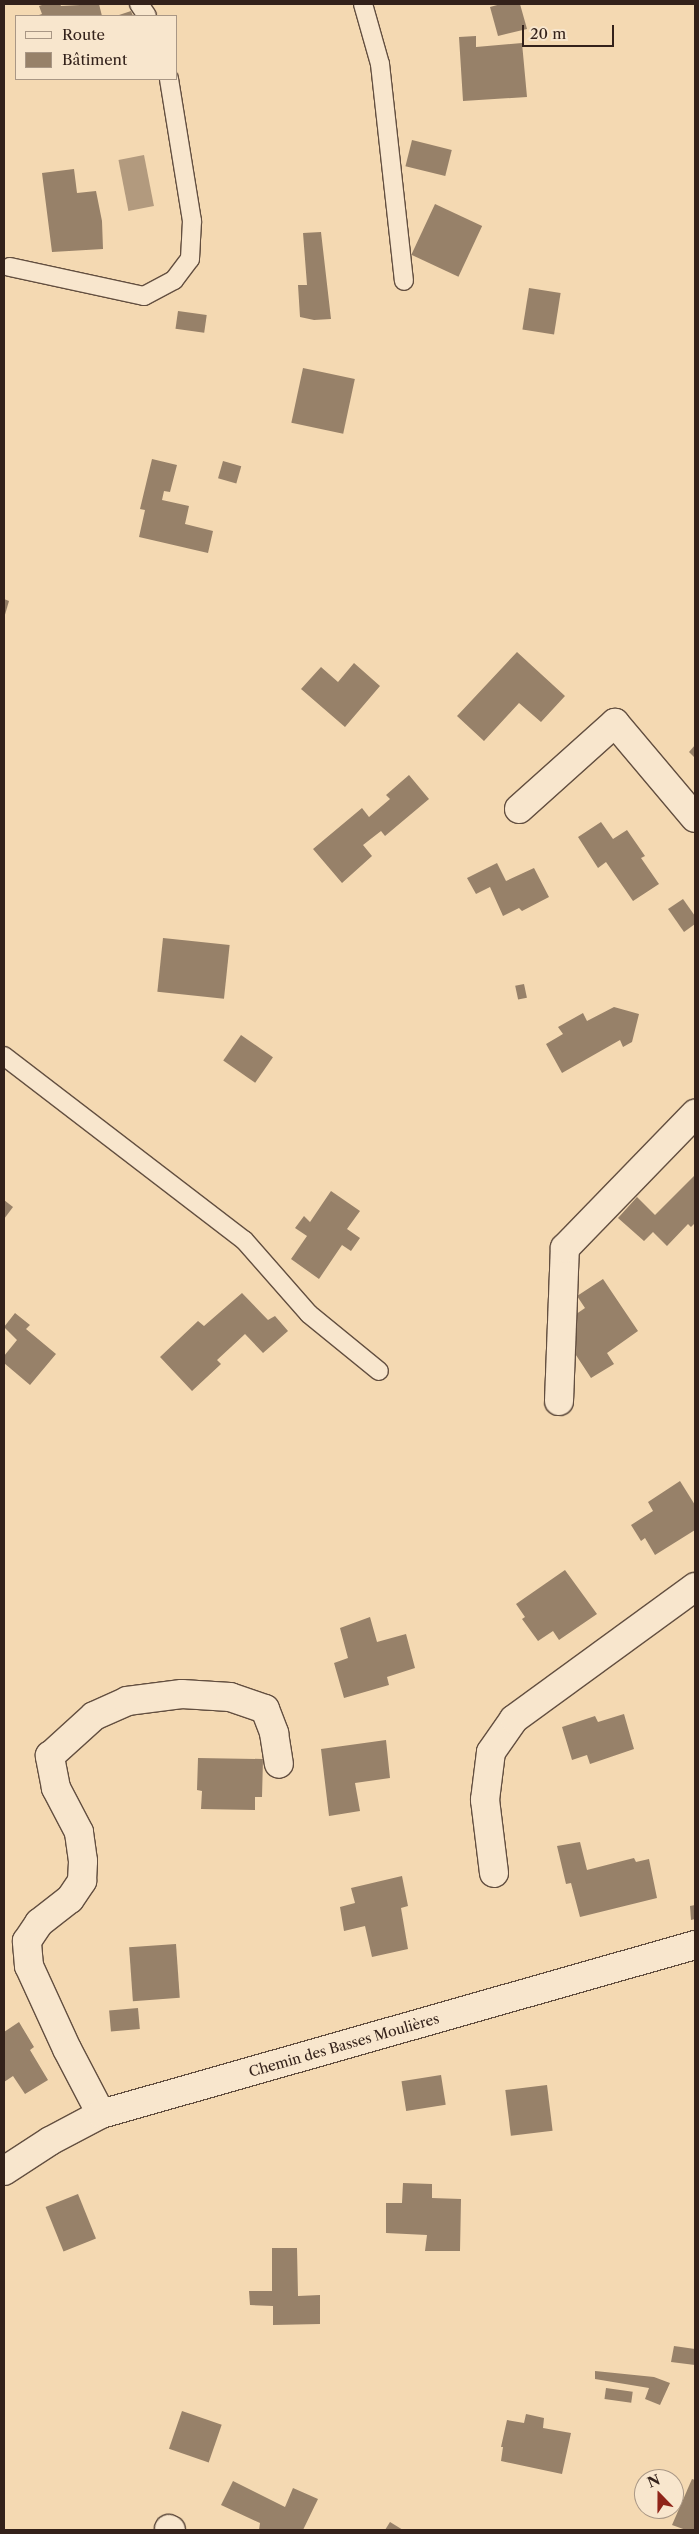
<!DOCTYPE html>
<html>
<head>
<meta charset="utf-8">
<style>
	body { margin:0 }
	#map { position:relative; width:699px; height:2534px; overflow:hidden; background:#f4d9b2; font-family:"Libre Caslon Text",serif }
	div>[style] { position:absolute }
	.water>* { inset:0; background:#b29a7e; transform-origin:0 0 }
	.building>* { inset:0; background:#978169; transform-origin:0 0 }
	.roads { filter:drop-shadow(1px 0 #634f40) drop-shadow(-1px 0 #634f40) drop-shadow(0 1px #634f40) drop-shadow(0 -1px #634f40) }
	.lane>* { height:18px; margin:-9px; padding:0 9px; transform-origin:9px; border-radius:9px; background:#f8e6cd }
	.street>* { height:28px; margin:-14px; padding:0 14px; transform-origin:14px; border-radius:14px; background:#f8e6cd }
	span { translate:-50% -50%; white-space:nowrap; text-align:center; line-height:1.15; -webkit-text-stroke:5px #f8e6cd; paint-order:stroke }
	.street-label { font-size:14px; color:#33211a }
	.frame { position:absolute; inset:0; border:5px solid #33211a; pointer-events:none }
	.legend { position:absolute; left:15px; top:15px; width:162px; height:65px; box-sizing:border-box; background:#f8e6cd; border:1px solid #a99785; margin:0; padding:6px 9px; list-style:none; font-size:15px; color:#33211a }
	.legend li { display:flex; align-items:center; gap:10px; height:25px }
	.legend b { width:25px; border:1px solid #a99785 }
	.north { position:absolute; left:634px; top:2469px; width:50px; height:50px; box-sizing:border-box; background:#f8e6cd; border:1px solid #a99785; border-radius:50%; rotate:338deg; font-size:14px; font-weight:700; line-height:20px; text-align:center; color:#33211a }
	.north::after { content:''; display:block; margin:auto; width:18px; height:22px; background:#8f2418; clip-path:polygon(50% 0,100% 100%,50% 72%,0 100%) }
	.scale { position:absolute; left:522px; top:25px; width:92px; height:22px; box-sizing:border-box; border:2px solid #33211a; border-top:0; padding-left:6px; font-size:15px; line-height:18px; white-space:nowrap; color:#33211a; -webkit-text-stroke:4px #f8e6cd; paint-order:stroke }
</style>
</head>
<body>
<div id="map">
	<div class="water">
		<i style="left:144px;top:155px;width:52px;height:26px;rotate:79deg"></i>
	</div>
	<div class="building">
		<i style="clip-path:polygon(45px 4px,60px 4px,61px 6px,99px 4px,102px 16px,36px 16px,42px 14px,39px 6px)"></i>
		<i style="clip-path:polygon(501px 4px,520px 4px,527px 29px,498px 36px,490px 7px)"></i>
		<i style="clip-path:polygon(131px 11px,133px 16px,116px 16px)"></i>
		<i style="clip-path:polygon(476px 36px,476px 47px,522px 43px,527px 97px,463px 101px,459px 37px)"></i>
		<i style="left:412px;top:140px;width:41px;height:27px;rotate:14deg"></i>
		<i style="clip-path:polygon(74px 169px,77px 193px,96px 191px,102px 221px,103px 249px,52px 252px,42px 173px)"></i>
		<i style="left:435px;top:204px;width:52px;height:56px;rotate:25deg"></i>
		<i style="clip-path:polygon(321px 232px,331px 319px,314px 320px,300px 317px,298px 285px,307px 285px,303px 233px)"></i>
		<i style="left:529px;top:288px;width:32px;height:42px;rotate:9deg"></i>
		<i style="left:178px;top:311px;width:29px;height:18px;rotate:8deg"></i>
		<i style="left:303px;top:368px;width:53px;height:56px;rotate:12deg"></i>
		<i style="clip-path:polygon(152px 459px,177px 465px,170px 492px,164px 491px,162px 500px,189px 506px,185px 524px,213px 531px,208px 553px,139px 537px,145px 510px,140px 509px)"></i>
		<i style="left:223px;top:461px;width:19px;height:18px;rotate:16deg"></i>
		<i style="clip-path:polygon(4px 599px,9px 601px,4px 618px)"></i>
		<i style="clip-path:polygon(517px 652px,565px 696px,541px 722px,519px 703px,484px 741px,457px 716px)"></i>
		<i style="clip-path:polygon(354px 663px,380px 686px,345px 727px,301px 689px,321px 667px,338px 682px)"></i>
		<i style="clip-path:polygon(695px 745px,695px 758px,689px 752px)"></i>
		<i style="clip-path:polygon(409px 775px,429px 799px,385px 836px,381px 831px,363px 845px,372px 856px,342px 883px,313px 849px,362px 808px,369px 817px,390px 799px,386px 795px)"></i>
		<i style="clip-path:polygon(601px 822px,613px 839px,627px 830px,645px 856px,641px 858px,659px 884px,633px 901px,606px 862px,598px 868px,578px 837px)"></i>
		<i style="clip-path:polygon(497px 863px,506px 881px,534px 868px,549px 897px,522px 911px,519px 908px,503px 916px,490px 887px,476px 894px,467px 878px)"></i>
		<i style="clip-path:polygon(683px 899px,695px 916px,695px 924px,684px 932px,668px 909px)"></i>
		<i style="left:163px;top:938px;width:67px;height:54px;rotate:6deg"></i>
		<i style="left:524px;top:984px;width:14px;height:9px;rotate:78deg"></i>
		<i style="clip-path:polygon(614px 1007px,639px 1014px,632px 1042px,623px 1047px,620px 1040px,562px 1073px,546px 1044px,563px 1034px,558px 1027px,583px 1013px,587px 1021px)"></i>
		<i style="left:241px;top:1035px;width:39px;height:31px;rotate:35deg"></i>
		<i style="clip-path:polygon(695px 1175px,695px 1223px,691px 1227px,688px 1224px,667px 1246px,653px 1232px,644px 1241px,618px 1218px,637px 1197px,655px 1215px)"></i>
		<i style="clip-path:polygon(331px 1191px,360px 1211px,347px 1229px,360px 1238px,351px 1251px,342px 1245px,319px 1279px,291px 1259px,307px 1236px,295px 1228px,304px 1216px,310px 1222px)"></i>
		<i style="clip-path:polygon(4px 1200px,13px 1207px,4px 1219px)"></i>
		<i style="clip-path:polygon(603px 1279px,638px 1331px,607px 1353px,614px 1364px,591px 1378px,572px 1349px,569px 1319px,585px 1308px,577px 1296px)"></i>
		<i style="clip-path:polygon(242px 1293px,268px 1320px,275px 1316px,288px 1331px,263px 1353px,245px 1334px,217px 1360px,221px 1364px,192px 1391px,160px 1357px,198px 1321px,204px 1326px)"></i>
		<i style="clip-path:polygon(15px 1313px,30px 1325px,26px 1329px,56px 1354px,30px 1385px,4px 1363px,4px 1356px,17px 1340px,4px 1327px)"></i>
		<i style="clip-path:polygon(680px 1481px,695px 1505px,695px 1530px,655px 1555px,645px 1538px,641px 1541px,631px 1525px,653px 1511px,648px 1502px)"></i>
		<i style="clip-path:polygon(565px 1570px,597px 1614px,559px 1640px,553px 1631px,538px 1641px,522px 1619px,525px 1617px,516px 1604px)"></i>
		<i style="clip-path:polygon(370px 1617px,377px 1642px,406px 1634px,415px 1668px,387px 1677px,389px 1685px,344px 1698px,334px 1663px,348px 1658px,340px 1628px)"></i>
		<i style="clip-path:polygon(624px 1714px,634px 1749px,590px 1764px,587px 1755px,572px 1760px,562px 1727px,595px 1716px,598px 1722px)"></i>
		<i style="clip-path:polygon(386px 1740px,390px 1778px,355px 1783px,360px 1811px,329px 1816px,321px 1749px)"></i>
		<i style="clip-path:polygon(198px 1758px,263px 1759px,262px 1797px,255px 1797px,255px 1810px,201px 1809px,202px 1791px,197px 1790px)"></i>
		<i style="clip-path:polygon(580px 1842px,587px 1870px,634px 1858px,636px 1862px,649px 1859px,657px 1898px,580px 1917px,571px 1883px,566px 1884px,557px 1846px)"></i>
		<i style="clip-path:polygon(402px 1876px,408px 1906px,401px 1908px,408px 1949px,372px 1957px,365px 1926px,344px 1931px,340px 1907px,355px 1903px,351px 1888px)"></i>
		<i style="clip-path:polygon(695px 1905px,695px 1919px,691px 1920px,690px 1906px)"></i>
		<i style="left:176px;top:1944px;width:54px;height:47px;rotate:86deg"></i>
		<i style="left:138px;top:2008px;width:21px;height:29px;rotate:85deg"></i>
		<i style="clip-path:polygon(19px 2022px,34px 2047px,30px 2050px,48px 2080px,25px 2094px,13px 2076px,4px 2082px,4px 2032px)"></i>
		<i style="left:441px;top:2075px;width:30px;height:40px;rotate:81deg"></i>
		<i style="left:547px;top:2085px;width:46px;height:42px;rotate:83deg"></i>
		<i style="clip-path:polygon(403px 2183px,432px 2184px,432px 2198px,461px 2199px,460px 2251px,425px 2251px,427px 2235px,386px 2233px,386px 2203px,402px 2203px)"></i>
		<i style="left:78px;top:2194px;width:48px;height:35px;rotate:68deg"></i>
		<i style="clip-path:polygon(272px 2248px,297px 2248px,298px 2296px,320px 2295px,320px 2324px,273px 2325px,273px 2306px,250px 2305px,249px 2291px,272px 2291px)"></i>
		<i style="clip-path:polygon(674px 2346px,695px 2349px,695px 2365px,671px 2362px)"></i>
		<i style="clip-path:polygon(595px 2371px,654px 2377px,670px 2383px,660px 2405px,645px 2399px,649px 2388px,595px 2379px)"></i>
		<i style="left:606px;top:2388px;width:27px;height:11px;rotate:8deg"></i>
		<i style="left:182px;top:2411px;width:42px;height:40px;rotate:19deg"></i>
		<i style="clip-path:polygon(526px 2414px,544px 2418px,543px 2428px,571px 2433px,562px 2474px,501px 2461px,503px 2447px,501px 2447px,507px 2420px,524px 2423px)"></i>
		<i style="clip-path:polygon(692px 2479px,695px 2480px,695px 2530px,686px 2530px,672px 2525px)"></i>
		<i style="clip-path:polygon(233px 2481px,285px 2507px,293px 2488px,318px 2499px,303px 2530px,259px 2530px,260px 2523px,221px 2505px)"></i>
		<i style="clip-path:polygon(390px 2522px,403px 2530px,385px 2530px)"></i>
	</div>
	<div class="roads">
		<div class="lane">
			<i style="left:139px;top:4px;width:14px;rotate:56deg"></i>
			<i style="left:363px;top:4px;width:62px;rotate:74.2deg"></i>
			<i style="left:380px;top:64px;width:218px;rotate:83.7deg"></i>
			<i style="left:10px;top:267px;width:137px;rotate:12.2deg"></i>
			<i style="left:144px;top:296px;width:34px;rotate:-28deg"></i>
			<i style="left:174px;top:280px;width:26px;rotate:-53deg"></i>
			<i style="left:190px;top:259px;width:38px;rotate:-87deg"></i>
			<i style="left:192px;top:221px;width:144px;rotate:-99.2deg"></i>
			<i style="left:4px;top:1056px;width:302px;rotate:37.5deg"></i>
			<i style="left:244px;top:1240px;width:98px;rotate:48.7deg"></i>
			<i style="left:309px;top:1314px;width:90px;rotate:39.2deg"></i>
		</div>
		<div class="street">
			<i style="left:519px;top:809px;width:129px;rotate:-41.9deg"></i>
			<i style="left:615px;top:723px;width:124px;rotate:49.9deg"></i>
			<i style="left:559px;top:1401px;width:153px;rotate:-87.8deg"></i>
			<i style="left:565px;top:1248px;width:187px;rotate:-45.9deg"></i>
			<i style="left:494px;top:1873px;width:74px;rotate:-97deg"></i>
			<i style="left:485px;top:1800px;width:48px;rotate:-82.9deg"></i>
			<i style="left:491px;top:1752px;width:40px;rotate:-55.1deg"></i>
			<i style="left:514px;top:1719px;width:224px;rotate:-36.1deg"></i>
			<i style="left:101px;top:2114px;width:73px;rotate:-117.6deg"></i>
			<i style="left:67px;top:2049px;width:91px;rotate:-114.6deg"></i>
			<i style="left:29px;top:1966px;width:25px;rotate:-95deg"></i>
			<i style="left:27px;top:1941px;width:22px;rotate:-56deg"></i>
			<i style="left:39px;top:1923px;width:39px;rotate:-38deg"></i>
			<i style="left:70px;top:1899px;width:22px;rotate:-56deg"></i>
			<i style="left:82px;top:1881px;width:20px;rotate:-87deg"></i>
			<i style="left:83px;top:1861px;width:29px;rotate:-98deg"></i>
			<i style="left:79px;top:1832px;width:50px;rotate:-117.6deg"></i>
			<i style="left:56px;top:1788px;width:33px;rotate:-101deg"></i>
			<i style="left:50px;top:1756px;width:59px;rotate:-42.3deg"></i>
			<i style="left:94px;top:1716px;width:36px;rotate:-24deg"></i>
			<i style="left:127px;top:1701px;width:55px;rotate:-7.3deg"></i>
			<i style="left:182px;top:1694px;width:48px;rotate:3.6deg"></i>
			<i style="left:230px;top:1697px;width:37px;rotate:19deg"></i>
			<i style="left:265px;top:1709px;width:26px;rotate:69deg"></i>
			<i style="left:274px;top:1733px;width:31px;rotate:81deg"></i>
			<i style="left:4px;top:2171px;width:55px;rotate:-33.1deg"></i>
			<i style="left:50px;top:2141px;width:58px;rotate:-27.9deg"></i>
			<i style="left:101px;top:2114px;width:618px;rotate:-15.88deg"></i>
			<i style="left:169px;top:2529px;width:2px;rotate:27deg"></i>
		</div>
	</div>
	<div class="street-label">
		<span style="left:344px;top:2045px;rotate:-16deg">Chemin des Basses Moulières</span>
	</div>
	<div class="frame"></div>
	<ul class="legend">
	<li><b style="height:6px;background:#f8e6cd"></b>Route</li>
	<li><b style="height:14px;background:#978169"></b>Bâtiment</li>
	</ul>
	<div class="north">N</div>
	<div class="scale">20 m</div>
</div>
</body>
</html>
